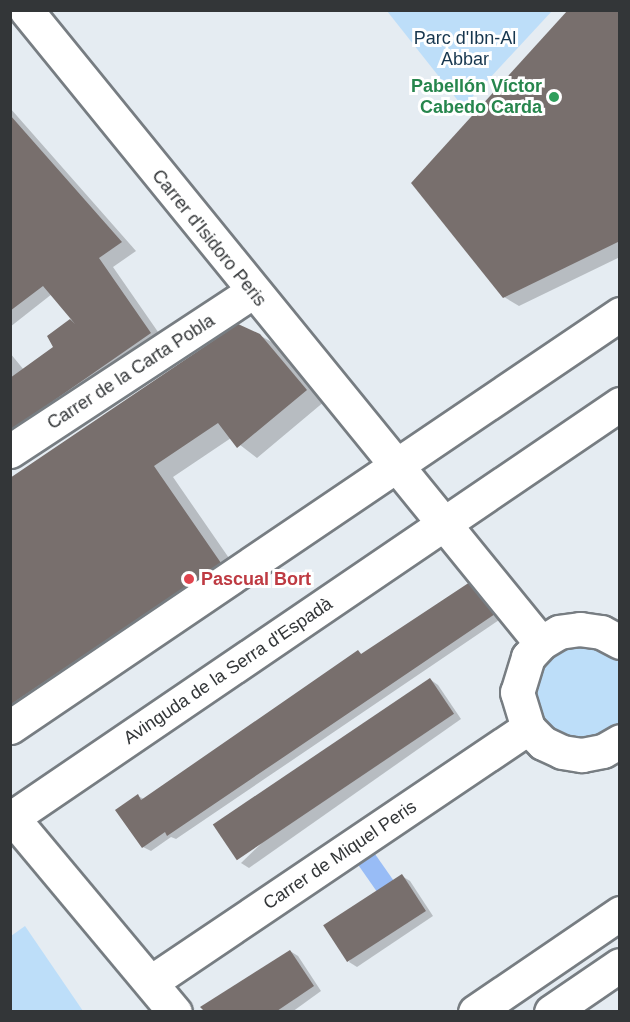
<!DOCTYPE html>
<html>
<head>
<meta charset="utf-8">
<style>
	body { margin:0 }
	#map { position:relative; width:630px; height:1022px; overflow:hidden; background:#e5ecf2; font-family:Helvetica,sans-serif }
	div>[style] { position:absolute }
	.green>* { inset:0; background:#bddef9 }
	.water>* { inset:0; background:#98bcf6; transform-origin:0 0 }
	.shadow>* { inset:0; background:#0003 }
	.building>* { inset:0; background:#786f6d; transform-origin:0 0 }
	.roads { filter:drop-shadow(2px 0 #777d82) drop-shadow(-2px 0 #777d82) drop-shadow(0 2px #777d82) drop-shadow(0 -2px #777d82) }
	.minor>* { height:33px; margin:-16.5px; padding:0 16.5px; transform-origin:16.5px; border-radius:16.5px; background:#fff }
	.dots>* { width:16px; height:16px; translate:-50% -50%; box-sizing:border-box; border:3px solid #fff; border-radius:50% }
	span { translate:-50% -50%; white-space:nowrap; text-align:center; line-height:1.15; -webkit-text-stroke:6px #fff; paint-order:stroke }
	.park-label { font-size:18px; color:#17374f }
	.leisure-label { font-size:18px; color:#27864d; font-weight:700 }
	.right { translate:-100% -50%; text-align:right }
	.street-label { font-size:18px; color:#333638 }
	.health-label { font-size:18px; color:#be3a42; font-weight:700 }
	.left { translate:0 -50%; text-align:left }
	.frame { position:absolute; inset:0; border:12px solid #333638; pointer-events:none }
</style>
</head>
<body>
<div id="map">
	<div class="green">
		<i style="clip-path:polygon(387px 11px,552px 11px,463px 107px)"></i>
		<i style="clip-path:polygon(563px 643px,610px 650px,619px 659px,619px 723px,606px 734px,590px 740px,557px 736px,534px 712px,531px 679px,538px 664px)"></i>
		<i style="clip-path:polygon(25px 926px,83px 1011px,11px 1011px,11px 936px)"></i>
	</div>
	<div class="water">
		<i style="left:375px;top:854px;width:32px;height:20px;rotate:55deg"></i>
	</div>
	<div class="shadow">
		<i style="clip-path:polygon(620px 10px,620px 257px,519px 306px,504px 297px)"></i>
		<i style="clip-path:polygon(10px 108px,136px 251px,113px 267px,165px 342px,10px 441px,10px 353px,24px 370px,55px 347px,49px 337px,73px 319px,52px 294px,10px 327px)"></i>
		<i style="clip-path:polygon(259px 335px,279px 346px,325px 401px,257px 458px,231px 438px,173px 477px,240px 574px,10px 728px,10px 480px)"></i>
		<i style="clip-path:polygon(470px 584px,502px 618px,176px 839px,171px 837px,151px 851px,143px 847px,138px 796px,144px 799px,358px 652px,363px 655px)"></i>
		<i style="clip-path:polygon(431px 680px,438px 685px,461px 719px,249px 868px,241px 863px)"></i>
		<i style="clip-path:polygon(402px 876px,410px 881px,433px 916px,357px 967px,349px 962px)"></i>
		<i style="clip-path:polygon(290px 951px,298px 956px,321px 991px,292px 1012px,206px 1012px,203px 1007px)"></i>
	</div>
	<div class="building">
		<i style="clip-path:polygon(568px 10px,620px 10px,620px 241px,503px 298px,411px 183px)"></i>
		<i style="clip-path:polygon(10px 115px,122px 242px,99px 258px,151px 333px,10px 431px,10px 378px,53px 347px,47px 336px,70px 319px,75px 324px,43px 286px,10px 311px)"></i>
		<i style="clip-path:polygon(238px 324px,260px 334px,307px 390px,237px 448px,218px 423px,154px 466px,221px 563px,10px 705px,10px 478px)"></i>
		<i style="clip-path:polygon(470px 582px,495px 614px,167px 836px,165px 832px,142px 848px,115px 810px,138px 794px,141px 800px,358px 650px,361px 654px)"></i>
		<i style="left:430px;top:678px;width:43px;height:262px;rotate:56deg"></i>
		<i style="left:402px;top:874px;width:44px;height:94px;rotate:57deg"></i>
		<i style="clip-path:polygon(290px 950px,314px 986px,277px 1011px,204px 1011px,200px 1007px)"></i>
	</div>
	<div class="roads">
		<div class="minor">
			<i style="left:26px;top:10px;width:816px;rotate:50.87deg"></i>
			<i style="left:10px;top:451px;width:290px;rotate:-33.3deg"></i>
			<i style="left:620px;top:642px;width:21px;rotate:-152deg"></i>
			<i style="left:601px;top:632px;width:21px;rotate:-172deg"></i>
			<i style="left:580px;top:629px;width:21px;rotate:172deg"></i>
			<i style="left:559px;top:632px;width:21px;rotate:149deg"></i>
			<i style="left:541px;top:643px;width:19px;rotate:133deg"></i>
			<i style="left:528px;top:657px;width:37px;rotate:107deg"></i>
			<i style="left:517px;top:692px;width:38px;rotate:73deg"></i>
			<i style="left:528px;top:728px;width:21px;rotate:45deg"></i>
			<i style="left:543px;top:743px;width:21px;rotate:25deg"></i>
			<i style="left:562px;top:752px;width:20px;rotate:9deg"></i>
			<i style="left:582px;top:755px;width:21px;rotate:-11deg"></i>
			<i style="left:603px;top:751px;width:20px;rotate:-30deg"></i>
			<i style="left:10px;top:727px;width:737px;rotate:-34.1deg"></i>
			<i style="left:10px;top:815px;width:257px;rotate:50.1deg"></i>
			<i style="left:10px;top:819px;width:738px;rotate:-34.23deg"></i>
			<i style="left:151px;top:982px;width:455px;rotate:-34deg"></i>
			<i style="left:475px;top:1012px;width:176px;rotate:-34.3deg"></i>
			<i style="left:551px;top:1012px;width:83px;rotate:-34.3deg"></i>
		</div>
	</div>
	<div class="dots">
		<i style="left:554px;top:97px;background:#2e9e5b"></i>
		<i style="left:189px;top:579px;background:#e0444e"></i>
	</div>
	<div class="park-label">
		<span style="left:465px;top:49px">Parc d'Ibn-Al<br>Abbar</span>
	</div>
	<div class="leisure-label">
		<span class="right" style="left:542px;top:97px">Pabellón Víctor<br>Cabedo Carda</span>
	</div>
	<div class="street-label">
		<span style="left:209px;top:238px;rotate:51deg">Carrer d'Isidoro Peris</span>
		<span style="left:131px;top:372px;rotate:-33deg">Carrer de la Carta Pobla</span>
		<span style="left:228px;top:671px;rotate:-34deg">Avinguda de la Serra d'Espadà</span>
		<span style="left:340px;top:855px;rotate:-34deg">Carrer de Miquel Peris</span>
	</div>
	<div class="health-label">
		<span class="left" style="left:201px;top:579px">Pascual Bort</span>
	</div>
	<div class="frame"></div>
</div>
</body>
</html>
